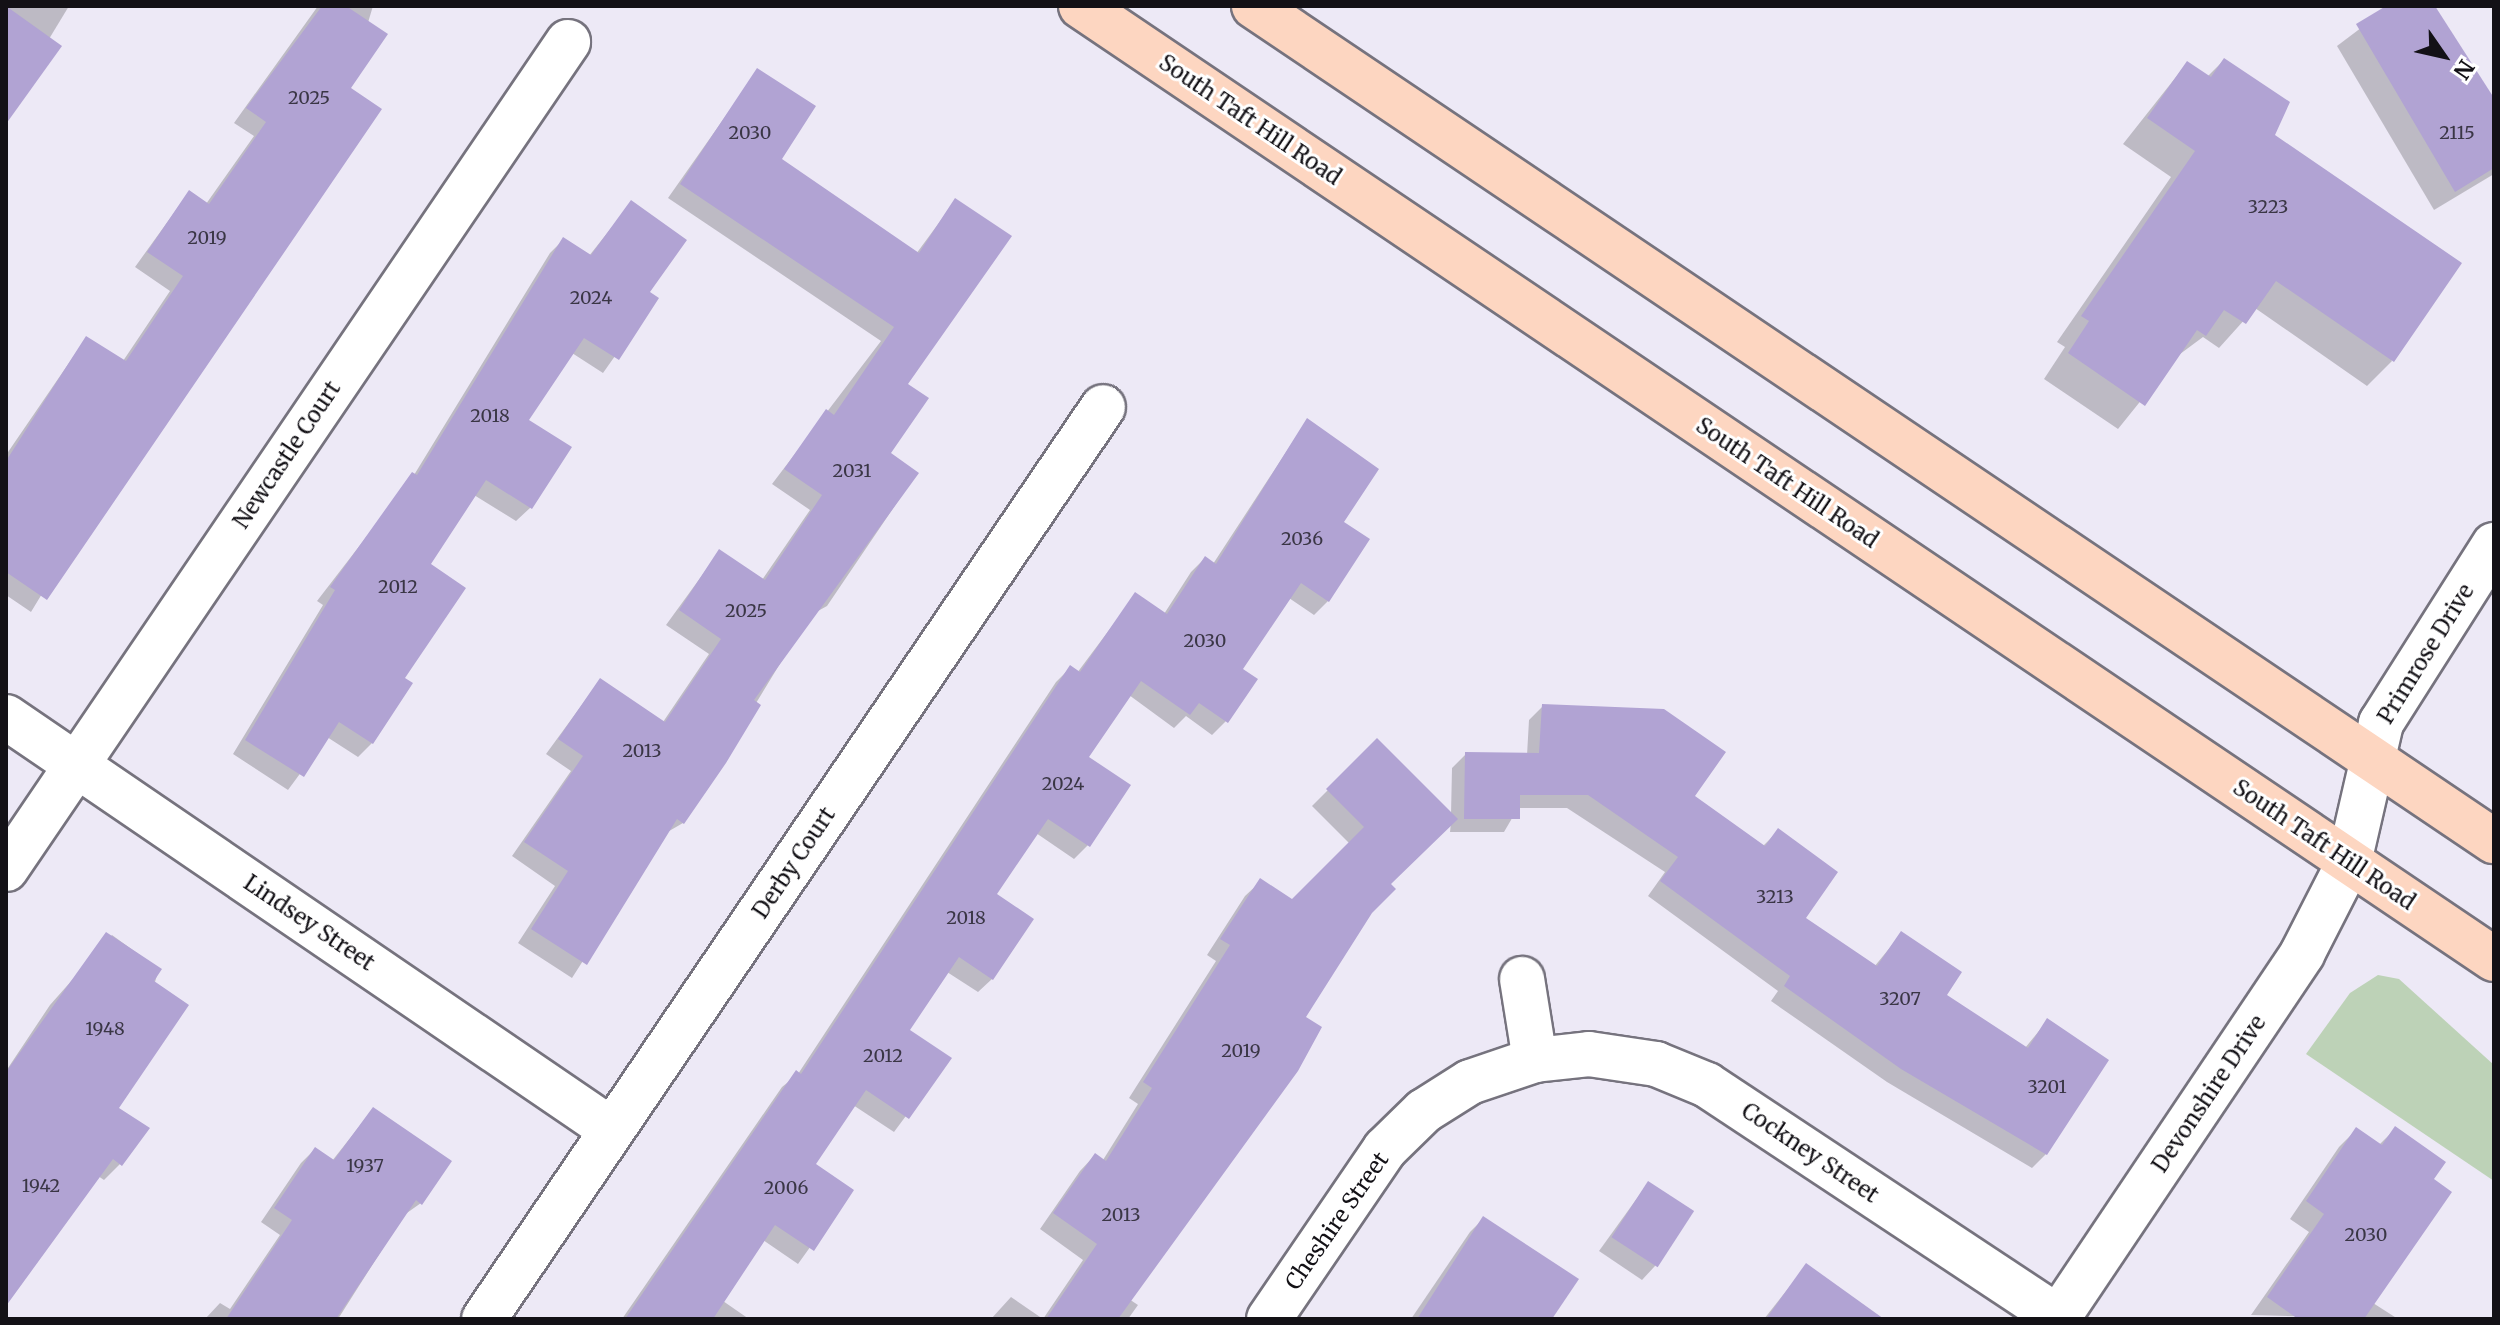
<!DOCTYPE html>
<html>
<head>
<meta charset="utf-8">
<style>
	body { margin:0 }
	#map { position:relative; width:2500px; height:1325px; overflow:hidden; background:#ede9f6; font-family:Merriweather,serif }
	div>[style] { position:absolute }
	.green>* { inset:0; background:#bdd2b7 }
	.shadow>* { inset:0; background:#0003 }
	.building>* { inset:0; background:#b1a3d3; transform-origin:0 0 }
	.roads { filter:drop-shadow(2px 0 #76737e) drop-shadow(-2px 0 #76737e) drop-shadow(0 2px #76737e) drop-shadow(0 -2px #76737e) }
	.minor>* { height:44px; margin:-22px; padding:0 22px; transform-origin:22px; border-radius:22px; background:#fff }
	.major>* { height:44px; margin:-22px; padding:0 22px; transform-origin:22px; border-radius:22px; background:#fdd6c1 }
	span { translate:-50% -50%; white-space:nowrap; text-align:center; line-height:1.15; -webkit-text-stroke:6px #fff; paint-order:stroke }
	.number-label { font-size:18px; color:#3a3645 }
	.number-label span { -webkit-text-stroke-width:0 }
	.street-label { font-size:22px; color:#131116 }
	.frame { position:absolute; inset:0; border:8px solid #131116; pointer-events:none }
	.north { position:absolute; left:2404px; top:16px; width:80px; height:80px; -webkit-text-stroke:6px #fff; paint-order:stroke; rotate:124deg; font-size:22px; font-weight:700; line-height:32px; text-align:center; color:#131116 }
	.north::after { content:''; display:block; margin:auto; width:28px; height:36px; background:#131116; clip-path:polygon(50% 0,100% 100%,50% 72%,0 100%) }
</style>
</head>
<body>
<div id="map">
	<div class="green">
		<i style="clip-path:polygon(2378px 975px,2399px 979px,2494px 1065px,2494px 1181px,2306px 1054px,2350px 993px)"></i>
	</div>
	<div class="shadow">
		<i style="clip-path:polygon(6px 6px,69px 6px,6px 110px)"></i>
		<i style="clip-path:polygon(318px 6px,373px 6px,348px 89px,31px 612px,6px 595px,6px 455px,86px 338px,123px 361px,170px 291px,135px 267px,189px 192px,206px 204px,254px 136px,234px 123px)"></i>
		<i style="clip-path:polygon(2390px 6px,2432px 6px,2494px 110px,2494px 174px,2434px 210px,2337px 46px)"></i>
		<i style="clip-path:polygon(2224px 60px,2392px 361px,2367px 386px,2255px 308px,2219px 348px,2203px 337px,2176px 357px,2118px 429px,2044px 379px,2065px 347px,2057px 342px,2171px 177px,2123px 144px,2187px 63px,2207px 77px)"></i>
		<i style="clip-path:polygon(758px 70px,779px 160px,916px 254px,955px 201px,888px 453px,917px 473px,827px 606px,809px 616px,683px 823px,664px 834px,572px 978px,518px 943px,555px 886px,512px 856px,571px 771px,546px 754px,600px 680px,663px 722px,709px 654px,666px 625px,719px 552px,762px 580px,810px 510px,772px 484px,881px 341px,668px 198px)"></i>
		<i style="clip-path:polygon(631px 203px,647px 292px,656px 298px,603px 373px,572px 353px,526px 420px,530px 508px,516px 521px,474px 495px,429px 565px,372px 743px,358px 757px,327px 737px,288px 790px,233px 754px,323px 605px,317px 601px,414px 475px,550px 253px,564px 239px,589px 256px)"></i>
		<i style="clip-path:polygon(1307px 420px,1341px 523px,1328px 601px,1314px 615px,1289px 598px,1241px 670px,1226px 721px,1212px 735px,1186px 716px,1174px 728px,1129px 695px,1086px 758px,1088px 845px,1074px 859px,1036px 833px,994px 894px,992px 979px,978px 992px,947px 972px,907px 1030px,949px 1058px,894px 1132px,853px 1105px,813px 1165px,851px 1190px,798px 1264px,763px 1240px,723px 1301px,749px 1319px,622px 1319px,782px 1087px,798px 1074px,1056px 682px,1070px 668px,1077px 673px,1136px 594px,1164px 614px,1191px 572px,1205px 558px,1213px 564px)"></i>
		<i style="clip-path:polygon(1543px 706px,1763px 846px,1778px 831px,1803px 919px,1874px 967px,1901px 934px,1944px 996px,2025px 1048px,2047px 1021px,2046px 1154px,2032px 1168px,1887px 1082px,1771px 1001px,1778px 991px,1648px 896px,1665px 872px,1567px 808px,1518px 808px,1504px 832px,1450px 832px,1451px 823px,1388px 884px,1129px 1299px,1138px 1305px,1128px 1319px,991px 1319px,1011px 1297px,1043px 1319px,1083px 1260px,1040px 1229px,1080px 1171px,1095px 1155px,1103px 1160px,1138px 1104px,1129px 1098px,1216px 961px,1207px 955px,1245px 896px,1261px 881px,1293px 901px,1350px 844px,1312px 806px,1377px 741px,1451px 814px,1452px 768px,1466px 754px,1527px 755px,1529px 720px)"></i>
		<i style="clip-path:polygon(112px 935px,159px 969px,116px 1108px,120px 1164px,104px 1180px,98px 1176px,6px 1305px,6px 1071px,50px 1005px)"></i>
		<i style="clip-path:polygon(373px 1109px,421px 1203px,404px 1215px,338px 1319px,205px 1319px,220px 1303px,230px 1309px,280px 1235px,261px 1222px,301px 1163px,315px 1149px,332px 1161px)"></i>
		<i style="clip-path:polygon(2395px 1129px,2431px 1180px,2373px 1303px,2398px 1319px,2251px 1315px,2309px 1232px,2290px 1219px,2339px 1147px,2356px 1130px,2379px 1145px)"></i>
		<i style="clip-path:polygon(1648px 1183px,1655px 1266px,1642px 1280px,1599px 1251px)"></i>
		<i style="clip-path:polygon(1484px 1218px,1550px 1319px,1411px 1319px,1470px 1232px)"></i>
		<i style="clip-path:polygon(1806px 1266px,1881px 1319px,1764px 1319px)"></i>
	</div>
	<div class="building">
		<i style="clip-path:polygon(6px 6px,62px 46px,6px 124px)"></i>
		<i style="clip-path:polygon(322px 6px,346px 6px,388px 34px,351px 88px,382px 109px,47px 600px,6px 572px,6px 461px,86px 336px,126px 361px,183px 276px,147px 252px,189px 190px,209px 204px,266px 122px,246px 108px)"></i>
		<i style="clip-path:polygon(2386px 6px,2435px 6px,2494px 98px,2494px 168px,2455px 192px,2356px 24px)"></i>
		<i style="clip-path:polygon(2224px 58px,2290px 102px,2275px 135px,2462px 263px,2394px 362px,2276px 281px,2246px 324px,2224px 310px,2206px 336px,2197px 330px,2145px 406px,2068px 353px,2089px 321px,2081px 316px,2195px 151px,2147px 118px,2187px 61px,2211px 77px)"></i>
		<i style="clip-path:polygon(757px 68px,816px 106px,782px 159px,919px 253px,955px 198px,1012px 236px,908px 384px,929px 398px,891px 453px,919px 473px,754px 700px,761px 705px,726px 763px,684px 824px,677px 819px,587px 965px,531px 929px,568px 871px,524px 842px,583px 756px,558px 739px,600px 678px,665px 722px,721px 639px,679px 610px,719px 549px,765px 580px,822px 495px,784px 469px,826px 409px,834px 415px,894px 327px,680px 184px)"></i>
		<i style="clip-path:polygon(631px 200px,687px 240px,650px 292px,659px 298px,619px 360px,584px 338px,529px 420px,572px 447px,532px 509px,486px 480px,431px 564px,466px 588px,405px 678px,413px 683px,373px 744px,339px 722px,304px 777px,245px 740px,335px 590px,330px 587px,412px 472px,417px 475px,563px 237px,591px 255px)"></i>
		<i style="clip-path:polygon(1307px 418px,1379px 469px,1344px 522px,1370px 539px,1329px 602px,1301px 583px,1243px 669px,1258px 679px,1228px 723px,1199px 703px,1190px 715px,1141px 681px,1089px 757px,1131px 785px,1090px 847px,1048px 819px,997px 894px,1034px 919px,993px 980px,959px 957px,910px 1030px,952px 1058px,909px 1119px,866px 1090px,816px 1164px,854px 1190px,814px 1251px,775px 1225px,713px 1319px,625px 1319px,796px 1070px,801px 1074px,1070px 665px,1080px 672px,1135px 592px,1167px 614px,1205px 556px,1216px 564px)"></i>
		<i style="clip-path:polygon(1542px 704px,1664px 709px,1726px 752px,1695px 796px,1765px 846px,1778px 828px,1838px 872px,1806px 918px,1877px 966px,1901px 931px,1962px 972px,1947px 995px,2028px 1048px,2047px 1018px,2109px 1060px,2047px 1155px,1901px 1069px,1784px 986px,1790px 976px,1660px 881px,1678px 857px,1588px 795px,1520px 795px,1520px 819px,1464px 819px,1465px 752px,1539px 753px)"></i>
		<i style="clip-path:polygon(1377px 738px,1458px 819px,1391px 884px,1396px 889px,1372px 913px,1306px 1017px,1322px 1027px,1298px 1071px,1118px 1319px,1046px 1319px,1097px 1244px,1053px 1213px,1095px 1153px,1106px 1161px,1152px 1088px,1143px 1082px,1230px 945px,1220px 939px,1260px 878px,1292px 899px,1364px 827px,1326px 789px)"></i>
		<i style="clip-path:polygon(106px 932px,162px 969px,154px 981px,189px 1005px,119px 1108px,150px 1128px,122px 1166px,113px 1159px,6px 1306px,6px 1072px)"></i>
		<i style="clip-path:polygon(373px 1107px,452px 1161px,422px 1205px,416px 1200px,336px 1319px,226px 1319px,292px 1220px,274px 1208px,315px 1147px,334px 1160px)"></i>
		<i style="clip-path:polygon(2395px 1126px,2446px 1162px,2434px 1179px,2452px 1192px,2364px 1319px,2298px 1319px,2267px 1297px,2324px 1214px,2306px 1201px,2356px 1127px,2382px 1145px)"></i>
		<i style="left:1648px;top:1181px;width:55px;height:67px;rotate:33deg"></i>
		<i style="clip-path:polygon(1483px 1216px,1579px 1279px,1552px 1319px,1417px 1319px)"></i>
		<i style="clip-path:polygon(1806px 1263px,1884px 1319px,1766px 1319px)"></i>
	</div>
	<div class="roads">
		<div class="minor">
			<i style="left:6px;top:717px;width:733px;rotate:34.28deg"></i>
			<i style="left:6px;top:869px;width:1000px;rotate:-55.8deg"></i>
			<i style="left:1522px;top:979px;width:82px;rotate:80.9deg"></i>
			<i style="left:484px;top:1319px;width:1102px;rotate:-55.83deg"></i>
			<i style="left:1269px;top:1319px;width:206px;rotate:-55.7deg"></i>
			<i style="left:1385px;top:1149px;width:54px;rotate:-44.3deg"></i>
			<i style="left:1424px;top:1111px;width:54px;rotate:-32.2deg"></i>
			<i style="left:1470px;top:1082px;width:69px;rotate:-18.7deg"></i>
			<i style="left:1535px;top:1060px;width:54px;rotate:-6.3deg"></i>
			<i style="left:1589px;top:1054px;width:68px;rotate:8.5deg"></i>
			<i style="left:1656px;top:1064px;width:55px;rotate:22.4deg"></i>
			<i style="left:1707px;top:1085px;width:424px;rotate:33.5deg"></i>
			<i style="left:2057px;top:1319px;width:440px;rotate:-56.1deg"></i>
			<i style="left:2302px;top:954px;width:103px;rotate:-62.9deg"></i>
			<i style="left:2349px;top:862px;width:143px;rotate:-77deg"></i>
			<i style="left:2381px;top:723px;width:211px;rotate:-57.6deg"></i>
		</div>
		<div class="major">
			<i style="left:1081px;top:6px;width:1704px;rotate:34deg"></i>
			<i style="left:1254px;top:6px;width:1495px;rotate:33.96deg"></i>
		</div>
	</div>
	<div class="number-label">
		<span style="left:309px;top:98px">2025</span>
		<span style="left:750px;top:133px">2030</span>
		<span style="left:2457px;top:133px">2115</span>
		<span style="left:2268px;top:207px">3223</span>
		<span style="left:207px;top:238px">2019</span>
		<span style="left:591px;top:298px">2024</span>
		<span style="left:490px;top:416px">2018</span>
		<span style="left:852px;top:471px">2031</span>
		<span style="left:1302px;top:539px">2036</span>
		<span style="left:398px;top:587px">2012</span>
		<span style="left:746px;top:611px">2025</span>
		<span style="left:1205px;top:641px">2030</span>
		<span style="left:642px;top:751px">2013</span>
		<span style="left:1063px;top:784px">2024</span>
		<span style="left:1775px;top:897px">3213</span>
		<span style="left:966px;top:918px">2018</span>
		<span style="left:1900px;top:999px">3207</span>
		<span style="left:105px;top:1029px">1948</span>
		<span style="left:1241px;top:1051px">2019</span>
		<span style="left:883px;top:1056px">2012</span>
		<span style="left:2047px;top:1087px">3201</span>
		<span style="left:365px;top:1166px">1937</span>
		<span style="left:41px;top:1186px">1942</span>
		<span style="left:786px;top:1188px">2006</span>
		<span style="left:1121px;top:1215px">2013</span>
		<span style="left:2366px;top:1235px">2030</span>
	</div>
	<div class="street-label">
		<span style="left:1250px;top:120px;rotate:34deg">South Taft Hill Road</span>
		<span style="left:287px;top:455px;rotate:-56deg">Newcastle Court</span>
		<span style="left:1787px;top:483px;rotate:34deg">South Taft Hill Road</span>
		<span style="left:2426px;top:654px;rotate:-58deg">Primrose Drive</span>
		<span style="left:2324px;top:845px;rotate:34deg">South Taft Hill Road</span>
		<span style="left:794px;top:863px;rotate:-56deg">Derby Court</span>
		<span style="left:309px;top:923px;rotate:34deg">Lindsey Street</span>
		<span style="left:2209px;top:1094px;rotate:-56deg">Devonshire Drive</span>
		<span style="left:1810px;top:1153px;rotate:34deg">Cockney Street</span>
		<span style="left:1337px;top:1221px;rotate:-55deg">Cheshire Street</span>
	</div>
	<div class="frame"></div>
	<div class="north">N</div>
</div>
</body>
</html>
